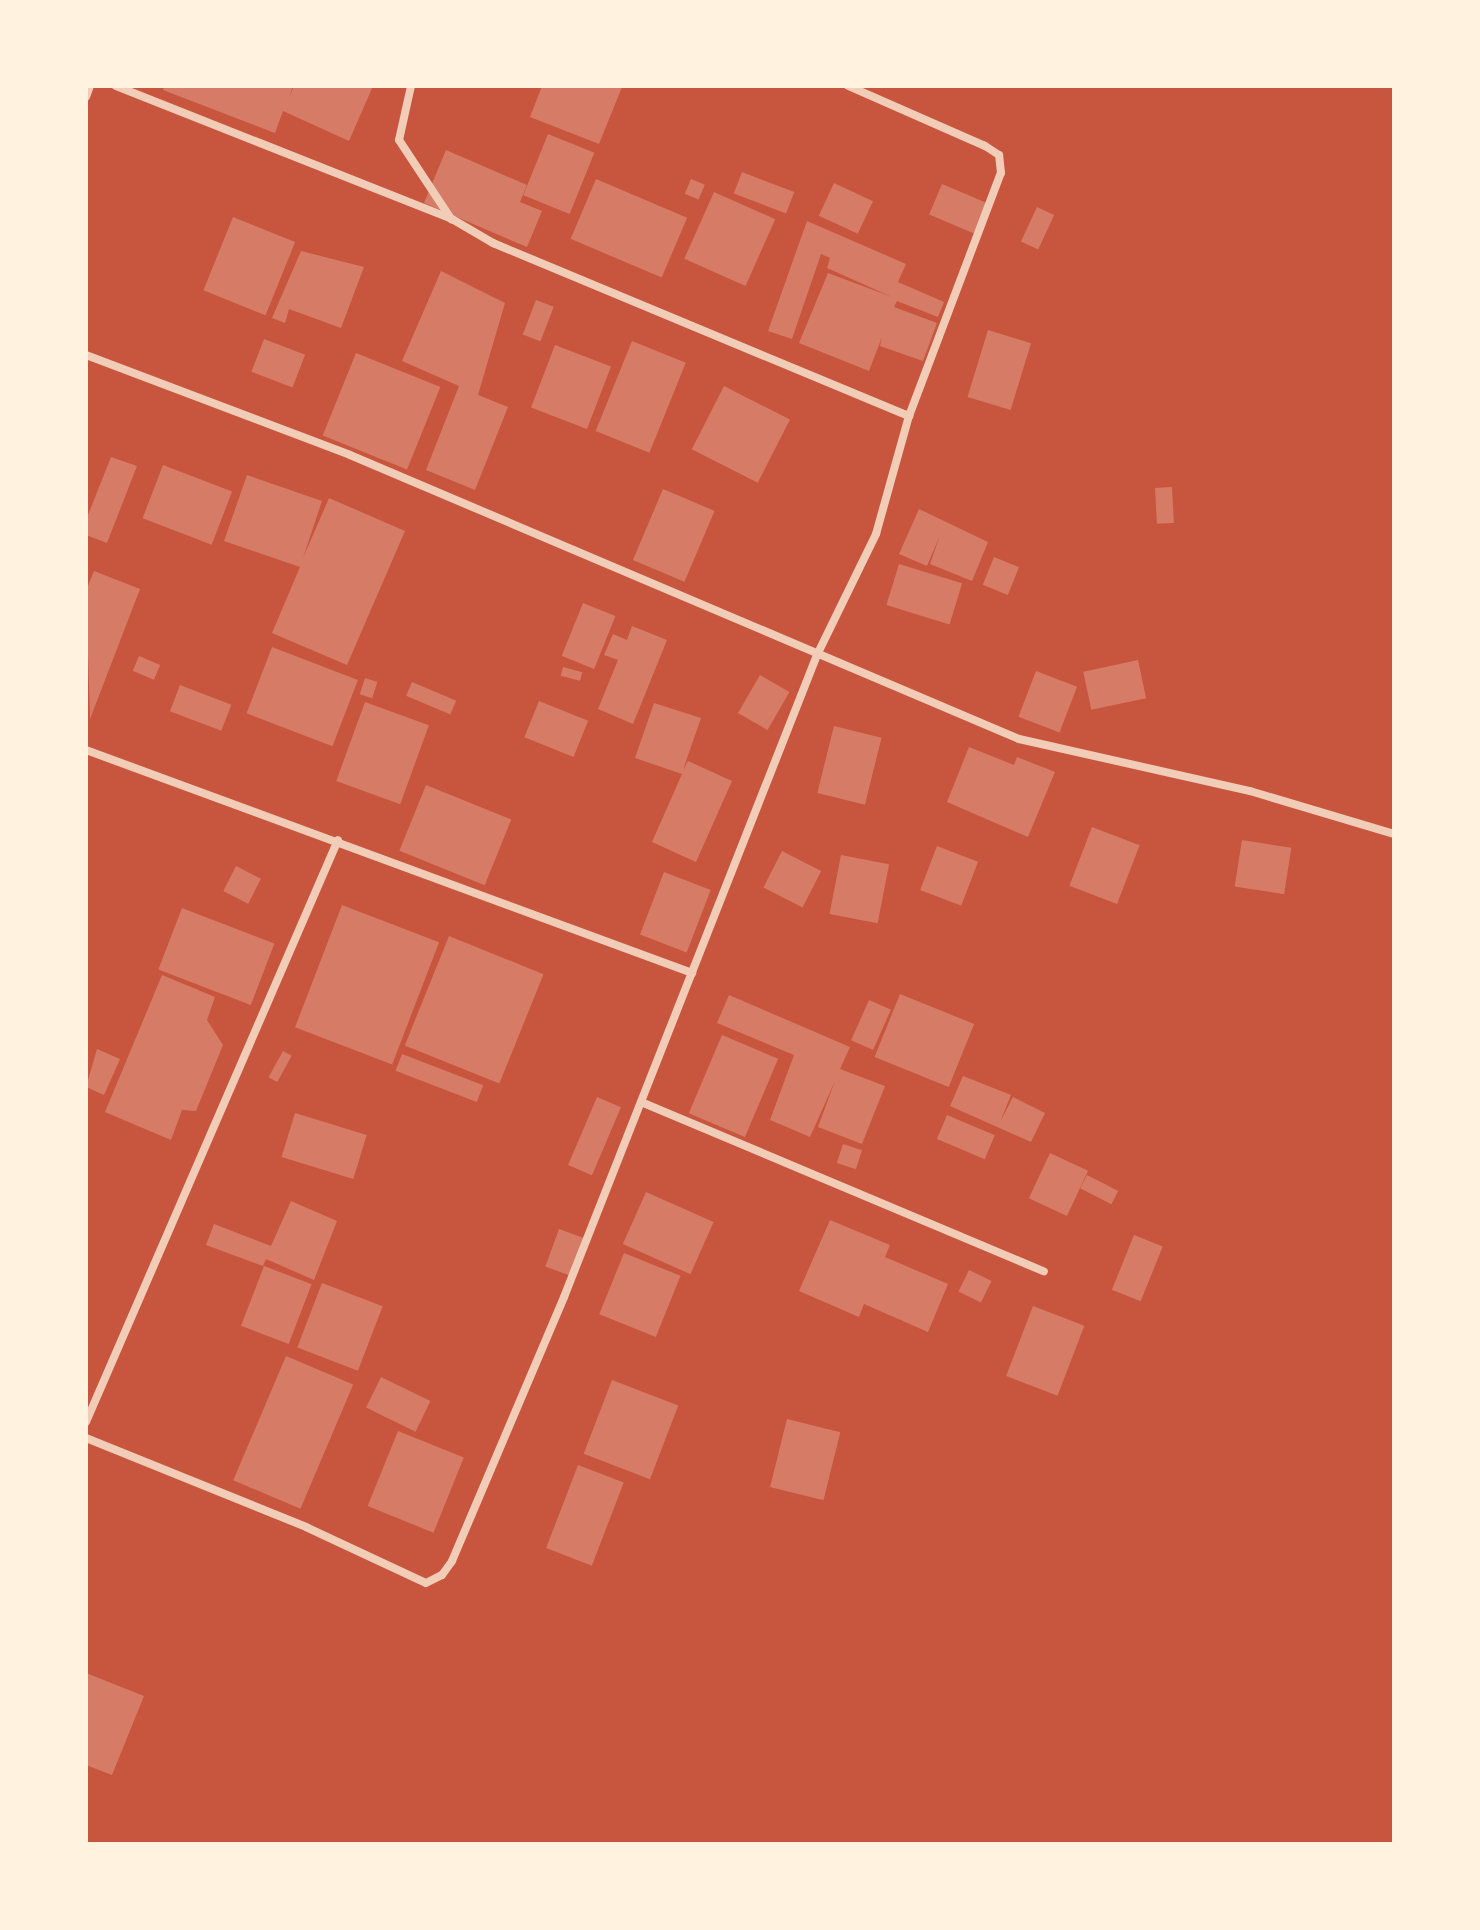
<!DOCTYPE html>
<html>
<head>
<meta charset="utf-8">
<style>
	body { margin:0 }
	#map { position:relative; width:1480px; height:1930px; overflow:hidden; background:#c8553d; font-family:"Work Sans",sans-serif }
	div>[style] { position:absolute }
	.building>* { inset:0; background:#d67c66; transform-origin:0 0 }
	.minor>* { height:8px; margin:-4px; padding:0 4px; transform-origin:4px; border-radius:4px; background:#f1ccb7 }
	span { translate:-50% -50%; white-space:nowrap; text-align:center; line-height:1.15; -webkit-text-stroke:8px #fff3e0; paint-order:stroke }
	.frame { position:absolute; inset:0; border:88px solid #fff3e0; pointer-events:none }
</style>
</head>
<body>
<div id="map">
	<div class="building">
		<i style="clip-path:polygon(165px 86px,293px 86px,289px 98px,294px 86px,373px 86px,349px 141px,283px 111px,275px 133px,163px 90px)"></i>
		<i style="clip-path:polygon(542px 86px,622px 87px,599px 144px,530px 117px)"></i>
		<i style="left:548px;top:134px;width:50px;height:66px;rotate:22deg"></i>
		<i style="clip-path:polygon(446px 150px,527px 185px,520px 202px,542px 211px,527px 247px,424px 203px)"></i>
		<i style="left:742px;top:172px;width:56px;height:23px;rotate:21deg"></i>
		<i style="left:596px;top:179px;width:99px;height:65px;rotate:23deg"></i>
		<i style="left:691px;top:179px;width:15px;height:16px;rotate:23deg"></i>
		<i style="left:834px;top:183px;width:43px;height:36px;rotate:25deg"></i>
		<i style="left:942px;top:184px;width:52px;height:33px;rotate:23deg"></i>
		<i style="left:714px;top:192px;width:67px;height:73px;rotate:24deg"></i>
		<i style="left:1037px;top:207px;width:19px;height:38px;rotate:25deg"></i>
		<i style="left:233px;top:217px;width:67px;height:79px;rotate:22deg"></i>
		<i style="clip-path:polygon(807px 221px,906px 264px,898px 282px,944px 302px,938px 317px,897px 301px,894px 307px,937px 323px,923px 361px,880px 346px,882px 337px,869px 371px,799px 343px,828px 273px,892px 297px,827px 268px,830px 258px,821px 254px,792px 339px,768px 331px)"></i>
		<i style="clip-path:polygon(301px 251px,364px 267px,341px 328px,289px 309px,285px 323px,272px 318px)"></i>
		<i style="clip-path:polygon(441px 271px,505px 303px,478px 395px,508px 407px,475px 490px,426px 470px,459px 386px,402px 361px)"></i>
		<i style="left:536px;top:300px;width:19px;height:37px;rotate:21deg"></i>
		<i style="left:988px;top:330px;width:45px;height:70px;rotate:17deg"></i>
		<i style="left:264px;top:339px;width:44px;height:35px;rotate:21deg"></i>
		<i style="left:632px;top:341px;width:58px;height:97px;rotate:22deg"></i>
		<i style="left:555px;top:345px;width:60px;height:67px;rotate:21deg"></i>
		<i style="left:356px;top:353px;width:91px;height:89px;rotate:22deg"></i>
		<i style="left:724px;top:386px;width:74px;height:71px;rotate:27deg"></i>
		<i style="clip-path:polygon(111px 457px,137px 466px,107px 543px,86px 535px,86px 520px)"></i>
		<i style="left:163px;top:465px;width:74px;height:57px;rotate:21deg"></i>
		<i style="clip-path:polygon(247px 475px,322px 501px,303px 558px,329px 498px,405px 531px,347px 665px,272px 633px,300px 567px,224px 541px)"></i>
		<i style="left:1172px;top:487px;width:36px;height:17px;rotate:87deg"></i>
		<i style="left:663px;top:489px;width:56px;height:77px;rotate:23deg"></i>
		<i style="clip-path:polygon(919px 509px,988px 542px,972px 581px,930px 564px,940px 535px,927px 566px,899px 554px)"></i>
		<i style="left:994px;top:557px;width:27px;height:30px;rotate:22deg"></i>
		<i style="left:899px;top:564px;width:66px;height:43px;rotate:17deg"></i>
		<i style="clip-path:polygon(94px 571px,140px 589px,90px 719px,86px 591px)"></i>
		<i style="left:583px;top:603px;width:35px;height:57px;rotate:22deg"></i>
		<i style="clip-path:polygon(632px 626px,667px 640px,633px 724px,598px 709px,618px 660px,604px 655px,613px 634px,627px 640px)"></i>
		<i style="left:272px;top:647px;width:92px;height:71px;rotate:21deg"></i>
		<i style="left:139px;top:656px;width:23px;height:16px;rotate:23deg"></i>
		<i style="left:1138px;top:660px;width:39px;height:56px;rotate:78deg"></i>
		<i style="left:563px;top:667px;width:20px;height:9px;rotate:15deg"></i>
		<i style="left:1036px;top:671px;width:44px;height:49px;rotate:21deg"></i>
		<i style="left:760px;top:675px;width:34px;height:44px;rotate:30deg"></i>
		<i style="left:365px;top:678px;width:13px;height:17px;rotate:18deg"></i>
		<i style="left:412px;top:682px;width:48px;height:15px;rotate:23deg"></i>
		<i style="left:180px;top:685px;width:55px;height:28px;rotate:21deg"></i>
		<i style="left:539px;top:701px;width:53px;height:39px;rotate:22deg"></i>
		<i style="left:365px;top:702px;width:68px;height:84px;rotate:20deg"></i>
		<i style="clip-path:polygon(654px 703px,701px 718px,683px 770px,688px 761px,732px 781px,696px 862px,652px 842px,682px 774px,635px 758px)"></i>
		<i style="left:834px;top:726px;width:49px;height:69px;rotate:14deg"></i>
		<i style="clip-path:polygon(969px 747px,1014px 765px,1017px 757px,1055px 772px,1028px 837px,947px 802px)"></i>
		<i style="left:426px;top:785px;width:92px;height:71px;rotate:22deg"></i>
		<i style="left:1092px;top:827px;width:51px;height:63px;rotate:21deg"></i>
		<i style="left:1242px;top:840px;width:50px;height:47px;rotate:9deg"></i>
		<i style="left:937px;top:846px;width:44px;height:47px;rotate:21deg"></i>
		<i style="left:782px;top:851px;width:44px;height:41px;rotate:27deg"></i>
		<i style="left:841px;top:855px;width:49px;height:60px;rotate:11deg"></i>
		<i style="left:236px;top:866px;width:28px;height:28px;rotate:27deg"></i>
		<i style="left:664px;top:872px;width:50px;height:67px;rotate:21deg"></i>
		<i style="left:342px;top:905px;width:104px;height:131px;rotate:21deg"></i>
		<i style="left:182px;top:908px;width:99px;height:66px;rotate:21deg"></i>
		<i style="left:449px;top:936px;width:102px;height:118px;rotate:22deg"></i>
		<i style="clip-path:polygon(162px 975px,215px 997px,207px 1020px,223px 1045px,196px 1111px,182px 1110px,171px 1140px,105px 1112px)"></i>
		<i style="left:900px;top:994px;width:80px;height:68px;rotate:22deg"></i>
		<i style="clip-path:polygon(729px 995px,850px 1047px,840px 1069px,885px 1086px,862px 1144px,818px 1127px,835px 1081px,810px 1137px,770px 1120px,794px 1055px,717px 1023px)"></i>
		<i style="left:869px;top:1000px;width:24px;height:44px;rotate:24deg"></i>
		<i style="left:722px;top:1035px;width:61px;height:85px;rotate:23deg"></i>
		<i style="clip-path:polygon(97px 1049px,120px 1059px,104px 1095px,86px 1087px)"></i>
		<i style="left:283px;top:1051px;width:10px;height:30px;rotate:29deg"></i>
		<i style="left:402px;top:1054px;width:87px;height:18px;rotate:21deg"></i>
		<i style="clip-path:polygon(963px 1076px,1011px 1095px,1000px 1122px,1013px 1097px,1045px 1113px,1031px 1142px,950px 1106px)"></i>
		<i style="left:597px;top:1097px;width:26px;height:74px;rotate:23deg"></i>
		<i style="left:295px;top:1113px;width:75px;height:46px;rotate:17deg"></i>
		<i style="left:947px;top:1115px;width:52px;height:26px;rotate:23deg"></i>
		<i style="left:843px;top:1144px;width:20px;height:20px;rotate:18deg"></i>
		<i style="left:1050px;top:1153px;width:42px;height:50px;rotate:25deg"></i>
		<i style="left:1087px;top:1175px;width:35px;height:15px;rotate:27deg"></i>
		<i style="left:646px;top:1192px;width:74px;height:57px;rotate:24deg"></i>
		<i style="clip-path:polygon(291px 1201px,337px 1221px,314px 1280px,266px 1259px,263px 1266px,206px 1245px,214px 1224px,271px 1246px)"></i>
		<i style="clip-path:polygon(830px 1220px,890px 1245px,885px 1257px,948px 1284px,928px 1332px,864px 1304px,859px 1317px,799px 1291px)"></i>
		<i style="left:559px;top:1229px;width:29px;height:40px;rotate:20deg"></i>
		<i style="left:1134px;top:1235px;width:31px;height:59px;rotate:22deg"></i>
		<i style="left:624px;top:1253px;width:61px;height:66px;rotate:22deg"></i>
		<i style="left:264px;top:1266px;width:51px;height:64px;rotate:21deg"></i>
		<i style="left:969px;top:1270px;width:25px;height:24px;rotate:26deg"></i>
		<i style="left:322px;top:1283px;width:65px;height:69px;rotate:21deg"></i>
		<i style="left:1033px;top:1306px;width:55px;height:75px;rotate:21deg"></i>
		<i style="left:286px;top:1356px;width:73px;height:135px;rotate:23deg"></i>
		<i style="left:381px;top:1377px;width:55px;height:34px;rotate:26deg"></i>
		<i style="left:612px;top:1380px;width:71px;height:79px;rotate:21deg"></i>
		<i style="left:787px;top:1419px;width:55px;height:70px;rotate:14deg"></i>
		<i style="left:398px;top:1431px;width:71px;height:81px;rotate:22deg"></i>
		<i style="left:578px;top:1465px;width:49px;height:89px;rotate:21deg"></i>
		<i style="clip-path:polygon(86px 1673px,144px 1696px,112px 1775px,86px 1765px)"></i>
	</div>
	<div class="minor">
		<i style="left:116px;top:86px;width:361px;rotate:21.6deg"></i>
		<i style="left:452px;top:219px;width:48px;rotate:30.3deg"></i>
		<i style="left:493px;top:243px;width:451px;rotate:22.6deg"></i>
		<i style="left:411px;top:86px;width:55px;rotate:102.5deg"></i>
		<i style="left:399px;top:140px;width:95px;rotate:56.6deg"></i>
		<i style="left:86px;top:97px;width:12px;rotate:-70deg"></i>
		<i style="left:86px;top:355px;width:282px;rotate:20.7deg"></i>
		<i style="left:350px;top:455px;width:727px;rotate:23deg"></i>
		<i style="left:1019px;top:739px;width:237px;rotate:12.7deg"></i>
		<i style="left:1250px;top:791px;width:150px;rotate:16.6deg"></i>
		<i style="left:86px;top:750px;width:646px;rotate:20.2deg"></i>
		<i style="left:641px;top:1102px;width:437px;rotate:22.8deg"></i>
		<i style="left:86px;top:1422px;width:634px;rotate:-66.59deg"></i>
		<i style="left:86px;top:1438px;width:237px;rotate:22deg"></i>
		<i style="left:306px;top:1527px;width:132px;rotate:25deg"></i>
		<i style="left:426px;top:1583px;width:18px;rotate:-27deg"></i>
		<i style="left:442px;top:1575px;width:17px;rotate:-54deg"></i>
		<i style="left:452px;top:1561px;width:287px;rotate:-67deg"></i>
		<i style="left:564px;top:1297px;width:690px;rotate:-68.49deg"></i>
		<i style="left:817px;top:655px;width:135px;rotate:-64deg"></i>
		<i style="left:876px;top:534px;width:123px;rotate:-74.4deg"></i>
		<i style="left:909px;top:416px;width:260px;rotate:-69.3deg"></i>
		<i style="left:1001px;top:173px;width:18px;rotate:-96deg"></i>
		<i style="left:999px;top:155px;width:17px;rotate:-147deg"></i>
		<i style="left:985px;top:146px;width:150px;rotate:-156.3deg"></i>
	</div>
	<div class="frame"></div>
</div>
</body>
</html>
